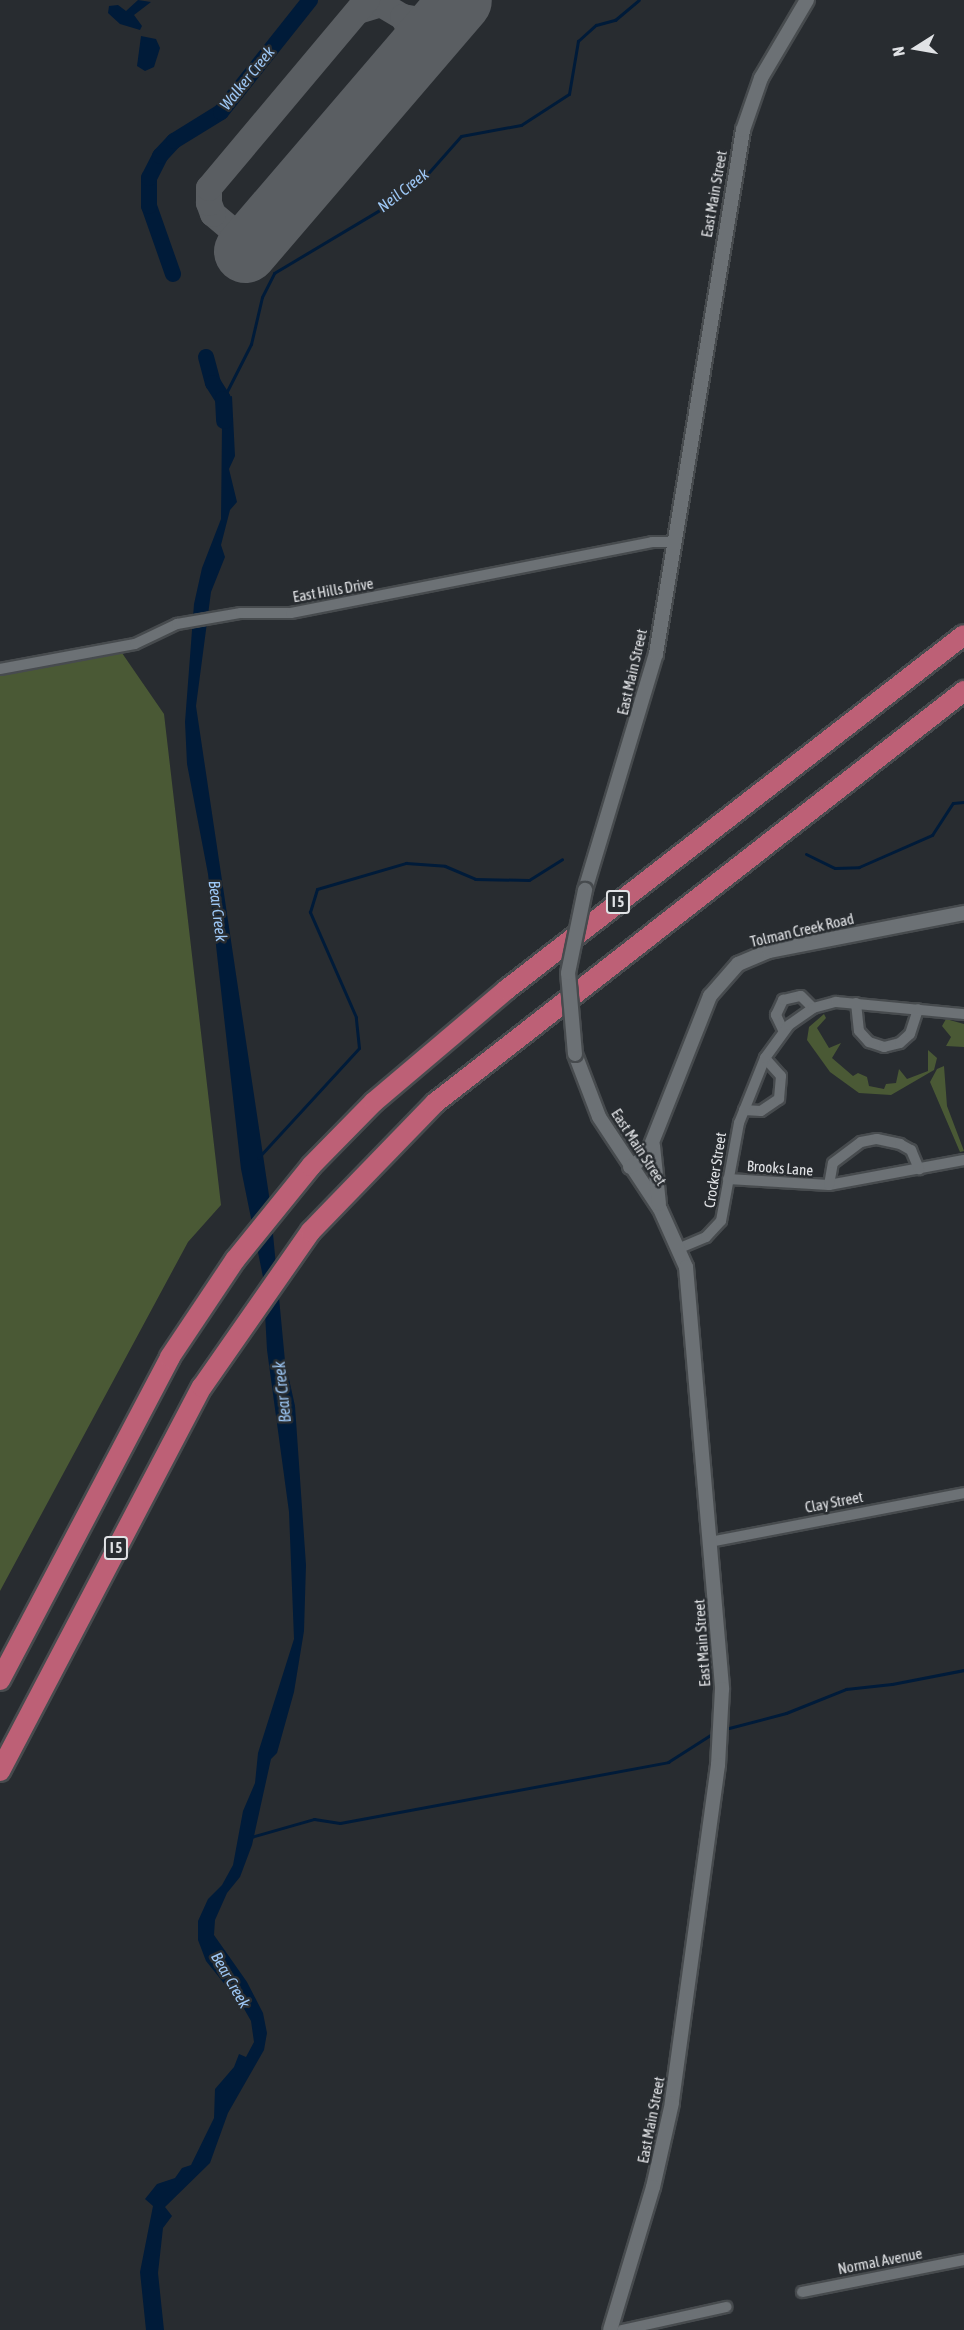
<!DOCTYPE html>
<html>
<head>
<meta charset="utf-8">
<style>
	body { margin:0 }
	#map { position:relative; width:964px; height:2330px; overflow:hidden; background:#282c30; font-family:"Asap Condensed",sans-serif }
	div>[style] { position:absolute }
	.green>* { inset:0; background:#4a5935 }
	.water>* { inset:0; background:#001b39 }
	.stream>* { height:3px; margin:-1.5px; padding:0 1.5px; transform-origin:1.5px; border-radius:1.5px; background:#001b39 }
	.river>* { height:16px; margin:-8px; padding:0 8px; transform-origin:8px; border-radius:8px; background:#001b39 }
	.taxiway>* { height:26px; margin:-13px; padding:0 13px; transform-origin:13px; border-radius:13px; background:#5a5e62 }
	.runway>* { height:63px; margin:-31.5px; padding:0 31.5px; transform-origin:31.5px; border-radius:31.5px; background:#5a5e62 }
	.roads { filter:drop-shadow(2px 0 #474b4e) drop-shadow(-2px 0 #474b4e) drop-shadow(0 2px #474b4e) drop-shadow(0 -2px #474b4e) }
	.minor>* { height:10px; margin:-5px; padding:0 5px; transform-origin:5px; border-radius:5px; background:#6c7175 }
	.tertiary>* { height:14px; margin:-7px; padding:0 7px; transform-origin:7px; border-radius:7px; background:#6c7175 }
	.motorway>* { height:20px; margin:-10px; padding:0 10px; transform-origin:10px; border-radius:10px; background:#bd6076 }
	.bridges { filter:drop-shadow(2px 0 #474b4e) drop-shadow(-2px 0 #474b4e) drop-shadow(0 2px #474b4e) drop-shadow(0 -2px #474b4e) }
	.tertiary-bridge>* { height:14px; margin:-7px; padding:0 7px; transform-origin:7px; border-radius:7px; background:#6c7175 }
	span { translate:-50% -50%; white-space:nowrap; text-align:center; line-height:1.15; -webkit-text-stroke:5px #282c30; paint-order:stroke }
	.shield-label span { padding:2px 4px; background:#282c30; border:2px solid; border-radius:4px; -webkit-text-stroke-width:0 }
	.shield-label { font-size:14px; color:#e1e3e6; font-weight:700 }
	.street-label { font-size:15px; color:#e1e3e6 }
	.water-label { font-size:16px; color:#9dc7f5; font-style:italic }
	.north { position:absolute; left:886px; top:18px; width:60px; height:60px; -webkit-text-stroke:4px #282c30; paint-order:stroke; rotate:259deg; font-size:16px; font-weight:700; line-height:24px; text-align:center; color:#e1e3e6 }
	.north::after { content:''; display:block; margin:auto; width:21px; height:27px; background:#e1e3e6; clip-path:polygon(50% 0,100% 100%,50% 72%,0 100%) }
</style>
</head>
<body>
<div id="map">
	<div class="green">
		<i style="clip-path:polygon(122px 653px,164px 714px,221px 1205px,188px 1242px,0 1591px,0 674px)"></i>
		<i style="clip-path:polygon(824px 1014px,826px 1018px,817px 1028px,829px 1048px,841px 1043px,832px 1058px,853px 1076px,858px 1073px,867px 1077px,869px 1086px,884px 1089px,886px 1084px,896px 1083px,899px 1069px,907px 1079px,928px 1071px,928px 1050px,937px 1058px,934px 1070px,891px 1095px,859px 1093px,830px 1072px,807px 1040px,809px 1027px)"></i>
		<i style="clip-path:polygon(946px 1019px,964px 1024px,964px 1047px,946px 1046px,951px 1037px,942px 1026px)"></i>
		<i style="clip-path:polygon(944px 1066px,947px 1106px,964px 1151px,960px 1152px,930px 1082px,937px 1069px)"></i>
	</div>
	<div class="water">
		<i style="clip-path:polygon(138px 0,151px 2px,134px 15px,142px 26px,140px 30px,120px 24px,108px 13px,109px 6px,118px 5px,126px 11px)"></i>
		<i style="clip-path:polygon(141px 36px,156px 39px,160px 48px,154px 67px,145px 71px,137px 66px)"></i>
		<i style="clip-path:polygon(232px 396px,235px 456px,229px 469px,237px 502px,230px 510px,221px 545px,225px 557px,211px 592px,196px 706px,270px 1202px,285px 1361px,295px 1406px,306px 1565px,304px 1631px,294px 1692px,277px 1753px,271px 1759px,252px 1845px,240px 1877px,227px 1893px,215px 1920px,214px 1935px,247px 1982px,263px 2013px,267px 2033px,264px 2050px,228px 2113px,210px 2163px,165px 2207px,172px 2216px,163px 2228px,158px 2273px,164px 2330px,146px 2330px,140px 2272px,153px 2206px,145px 2199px,157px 2184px,175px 2178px,182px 2168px,191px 2165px,214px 2118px,215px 2089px,234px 2067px,239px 2054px,246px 2057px,254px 2042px,251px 2021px,243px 2007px,206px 1961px,198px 1940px,198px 1921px,208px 1899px,222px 1885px,233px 1865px,243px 1811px,255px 1783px,258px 1753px,294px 1639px,289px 1512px,267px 1350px,263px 1277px,241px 1169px,208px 874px,187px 764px,185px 722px,194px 604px,202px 568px,221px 519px,222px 425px,216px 402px)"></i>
	</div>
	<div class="stream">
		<i style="left:223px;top:399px;width:62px;rotate:-63deg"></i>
		<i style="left:251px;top:344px;width:48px;rotate:-76.8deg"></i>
		<i style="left:262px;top:297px;width:27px;rotate:-63deg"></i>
		<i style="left:274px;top:273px;width:133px;rotate:-30.8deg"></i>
		<i style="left:388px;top:205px;width:44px;rotate:-36.6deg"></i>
		<i style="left:423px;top:179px;width:57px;rotate:-48.5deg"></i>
		<i style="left:461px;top:136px;width:61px;rotate:-10.4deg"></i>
		<i style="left:521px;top:125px;width:57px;rotate:-32.9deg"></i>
		<i style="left:569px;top:94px;width:54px;rotate:-80.4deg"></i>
		<i style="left:578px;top:41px;width:24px;rotate:-42deg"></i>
		<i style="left:596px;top:25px;width:20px;rotate:-15deg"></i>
		<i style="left:615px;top:20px;width:31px;rotate:-40deg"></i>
		<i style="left:806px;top:854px;width:32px;rotate:26deg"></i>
		<i style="left:835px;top:868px;width:24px;rotate:-2deg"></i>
		<i style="left:859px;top:867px;width:80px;rotate:-23.7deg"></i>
		<i style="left:932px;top:835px;width:38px;rotate:-57deg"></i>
		<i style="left:953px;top:803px;width:11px;rotate:-5deg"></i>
		<i style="left:258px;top:1158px;width:149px;rotate:-47.4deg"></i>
		<i style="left:359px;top:1048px;width:31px;rotate:-96deg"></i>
		<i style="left:356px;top:1017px;width:115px;rotate:-113.7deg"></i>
		<i style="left:310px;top:912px;width:24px;rotate:-73deg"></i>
		<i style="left:317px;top:889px;width:93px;rotate:-16.3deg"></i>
		<i style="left:406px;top:863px;width:39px;rotate:4deg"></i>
		<i style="left:445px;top:866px;width:33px;rotate:23deg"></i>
		<i style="left:475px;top:879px;width:54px;rotate:1.1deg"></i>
		<i style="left:529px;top:880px;width:39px;rotate:-32deg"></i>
		<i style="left:729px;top:1728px;width:59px;rotate:-14.7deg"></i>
		<i style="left:786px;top:1713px;width:65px;rotate:-21.8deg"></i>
		<i style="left:846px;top:1689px;width:46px;rotate:-6.2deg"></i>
		<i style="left:892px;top:1684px;width:73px;rotate:-11deg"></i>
		<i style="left:251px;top:1837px;width:66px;rotate:-15.9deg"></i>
		<i style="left:314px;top:1819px;width:26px;rotate:9deg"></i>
		<i style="left:340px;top:1823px;width:334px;rotate:-10.5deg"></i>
		<i style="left:668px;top:1762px;width:52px;rotate:-32.5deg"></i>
	</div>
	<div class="river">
		<i style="left:173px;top:274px;width:72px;rotate:-109.4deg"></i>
		<i style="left:149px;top:206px;width:28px;rotate:-90deg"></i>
		<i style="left:149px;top:178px;width:25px;rotate:-63deg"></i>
		<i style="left:160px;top:156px;width:21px;rotate:-47deg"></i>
		<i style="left:174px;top:141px;width:55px;rotate:-31.7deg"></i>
		<i style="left:221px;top:112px;width:143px;rotate:-51.5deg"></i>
		<i style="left:206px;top:357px;width:27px;rotate:75deg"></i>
		<i style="left:213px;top:383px;width:19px;rotate:58deg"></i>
		<i style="left:223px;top:399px;width:22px;rotate:87deg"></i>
	</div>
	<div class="taxiway">
		<i style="left:358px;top:11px;width:24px;rotate:-17deg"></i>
		<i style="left:381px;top:4px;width:26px;rotate:31deg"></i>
		<i style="left:403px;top:17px;width:17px;rotate:10deg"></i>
		<i style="left:420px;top:20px;width:34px;rotate:-19deg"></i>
		<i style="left:403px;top:17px;width:21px;rotate:62deg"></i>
		<i style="left:413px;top:36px;width:25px;rotate:101deg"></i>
		<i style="left:250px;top:245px;width:48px;rotate:-140deg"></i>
		<i style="left:213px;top:214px;width:12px;rotate:-110deg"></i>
		<i style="left:209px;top:203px;width:15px;rotate:-90deg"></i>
		<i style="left:209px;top:188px;width:246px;rotate:-50deg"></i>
	</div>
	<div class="runway">
		<i style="left:245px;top:251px;width:330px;rotate:-49.4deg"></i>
	</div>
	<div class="roads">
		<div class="minor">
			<i style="left:0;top:669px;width:137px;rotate:-10.5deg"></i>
			<i style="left:135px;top:644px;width:47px;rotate:-25.5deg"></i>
			<i style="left:177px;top:624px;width:65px;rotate:-9.8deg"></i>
			<i style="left:241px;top:613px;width:50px"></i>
			<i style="left:291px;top:613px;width:368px;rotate:-11.1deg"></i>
			<i style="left:652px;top:542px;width:22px"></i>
			<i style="left:856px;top:1003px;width:28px;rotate:84deg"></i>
			<i style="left:859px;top:1031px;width:15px;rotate:48deg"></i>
			<i style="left:869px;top:1042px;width:16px;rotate:18deg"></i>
			<i style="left:884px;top:1047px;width:16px;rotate:-14deg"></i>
			<i style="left:900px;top:1043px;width:13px;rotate:-42deg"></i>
			<i style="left:910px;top:1034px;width:26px;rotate:-72deg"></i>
			<i style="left:783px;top:1030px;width:17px;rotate:-115deg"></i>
			<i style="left:776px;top:1015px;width:17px;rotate:-65deg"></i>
			<i style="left:783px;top:1000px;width:18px;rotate:-13deg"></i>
			<i style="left:801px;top:996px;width:17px;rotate:45deg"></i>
			<i style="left:744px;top:1110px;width:17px;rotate:3deg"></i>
			<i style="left:761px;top:1111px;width:22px;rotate:-34deg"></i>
			<i style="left:779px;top:1099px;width:23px;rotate:-85deg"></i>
			<i style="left:781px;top:1076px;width:24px;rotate:-132deg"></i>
			<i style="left:728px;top:1179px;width:101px;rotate:3.4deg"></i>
			<i style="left:829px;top:1185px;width:137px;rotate:-10.5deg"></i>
			<i style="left:829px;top:1185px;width:22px;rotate:-80deg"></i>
			<i style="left:833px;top:1163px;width:35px;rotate:-37deg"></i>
			<i style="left:861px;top:1142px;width:16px;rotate:-11deg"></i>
			<i style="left:877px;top:1139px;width:24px;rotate:12deg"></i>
			<i style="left:900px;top:1144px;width:13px;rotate:29deg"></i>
			<i style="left:911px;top:1150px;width:21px;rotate:67deg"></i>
			<i style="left:680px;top:1248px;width:28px;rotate:-23deg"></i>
			<i style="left:706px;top:1237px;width:22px;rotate:-47deg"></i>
			<i style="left:721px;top:1221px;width:100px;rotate:-79.6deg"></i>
			<i style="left:739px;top:1123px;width:70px;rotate:-68.2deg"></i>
			<i style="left:765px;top:1058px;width:41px;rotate:-54deg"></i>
			<i style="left:789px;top:1025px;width:29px;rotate:-35deg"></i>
			<i style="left:813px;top:1008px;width:24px;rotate:-15deg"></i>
			<i style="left:836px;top:1002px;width:129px;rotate:5.4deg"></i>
			<i style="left:710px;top:1542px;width:259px;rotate:-10.9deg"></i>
			<i style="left:802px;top:2292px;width:165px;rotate:-11.2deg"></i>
			<i style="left:622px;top:2330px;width:107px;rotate:-12.5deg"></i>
		</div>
		<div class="tertiary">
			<i style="left:585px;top:890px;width:246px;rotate:-73.3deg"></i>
			<i style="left:656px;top:654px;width:531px;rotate:-80.57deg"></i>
			<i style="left:743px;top:130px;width:55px;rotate:-70.9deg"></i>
			<i style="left:761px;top:78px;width:91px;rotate:-59.5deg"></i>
			<i style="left:575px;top:1054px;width:67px;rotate:69.1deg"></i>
			<i style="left:599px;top:1117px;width:110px;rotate:56.5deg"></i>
			<i style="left:660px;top:1209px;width:64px;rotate:65.9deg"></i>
			<i style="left:686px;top:1267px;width:424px;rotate:85.1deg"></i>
			<i style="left:722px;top:1689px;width:76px;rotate:93deg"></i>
			<i style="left:718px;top:1765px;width:341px;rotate:97.8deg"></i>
			<i style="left:672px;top:2103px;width:86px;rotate:102.7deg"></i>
			<i style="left:653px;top:2187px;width:149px;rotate:106.7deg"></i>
			<i style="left:653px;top:1146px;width:58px;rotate:84.1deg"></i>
			<i style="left:630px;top:1167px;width:17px;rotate:-33deg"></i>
			<i style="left:644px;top:1158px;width:9px;rotate:-58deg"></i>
			<i style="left:649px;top:1150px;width:166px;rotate:-68.4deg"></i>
			<i style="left:710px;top:996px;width:43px;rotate:-48.8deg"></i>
			<i style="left:738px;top:964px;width:34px;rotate:-23deg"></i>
			<i style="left:769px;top:951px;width:199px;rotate:-11deg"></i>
		</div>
		<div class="motorway">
			<i style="left:0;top:1680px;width:365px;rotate:-62.2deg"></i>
			<i style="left:170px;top:1357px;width:117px;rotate:-56.2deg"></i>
			<i style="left:235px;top:1260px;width:121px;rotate:-51deg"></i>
			<i style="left:311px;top:1166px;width:90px;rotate:-45.5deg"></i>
			<i style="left:374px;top:1102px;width:173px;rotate:-40.3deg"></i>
			<i style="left:506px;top:990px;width:579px;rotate:-37.78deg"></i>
			<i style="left:0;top:1771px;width:434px;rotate:-62.3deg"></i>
			<i style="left:202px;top:1387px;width:190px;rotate:-55.1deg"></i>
			<i style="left:311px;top:1231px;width:178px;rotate:-45.9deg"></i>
			<i style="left:435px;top:1103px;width:671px;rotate:-37.91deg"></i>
		</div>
	</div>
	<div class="bridges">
		<div class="tertiary-bridge">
			<i style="left:575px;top:1054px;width:81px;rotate:-94.9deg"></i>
			<i style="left:568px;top:973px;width:85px;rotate:-78.4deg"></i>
		</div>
	</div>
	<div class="shield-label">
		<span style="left:618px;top:902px">I 5</span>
		<span style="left:116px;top:1548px">I 5</span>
	</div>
	<div class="street-label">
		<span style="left:714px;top:194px;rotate:-80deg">East Main Street</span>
		<span style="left:333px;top:590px;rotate:-10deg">East Hills Drive</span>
		<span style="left:632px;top:672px;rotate:-77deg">East Main Street</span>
		<span style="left:802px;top:930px;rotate:-13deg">Tolman Creek Road</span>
		<span style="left:639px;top:1147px;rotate:57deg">East Main Street</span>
		<span style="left:780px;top:1168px;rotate:4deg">Brooks Lane</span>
		<span style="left:715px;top:1170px;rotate:-81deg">Crocker Street</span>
		<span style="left:834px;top:1502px;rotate:-11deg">Clay Street</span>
		<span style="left:702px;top:1643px;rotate:-94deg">East Main Street</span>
		<span style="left:651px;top:2120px;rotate:-79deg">East Main Street</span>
		<span style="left:880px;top:2261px;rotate:-11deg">Normal Avenue</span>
	</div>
	<div class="water-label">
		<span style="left:247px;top:78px;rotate:-51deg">Walker Creek</span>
		<span style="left:403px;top:190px;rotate:-38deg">Neil Creek</span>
		<span style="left:218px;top:911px;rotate:83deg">Bear Creek</span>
		<span style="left:282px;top:1392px;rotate:-96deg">Bear Creek</span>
		<span style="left:231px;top:1980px;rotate:60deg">Bear Creek</span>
	</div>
	<div class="north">N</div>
</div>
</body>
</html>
